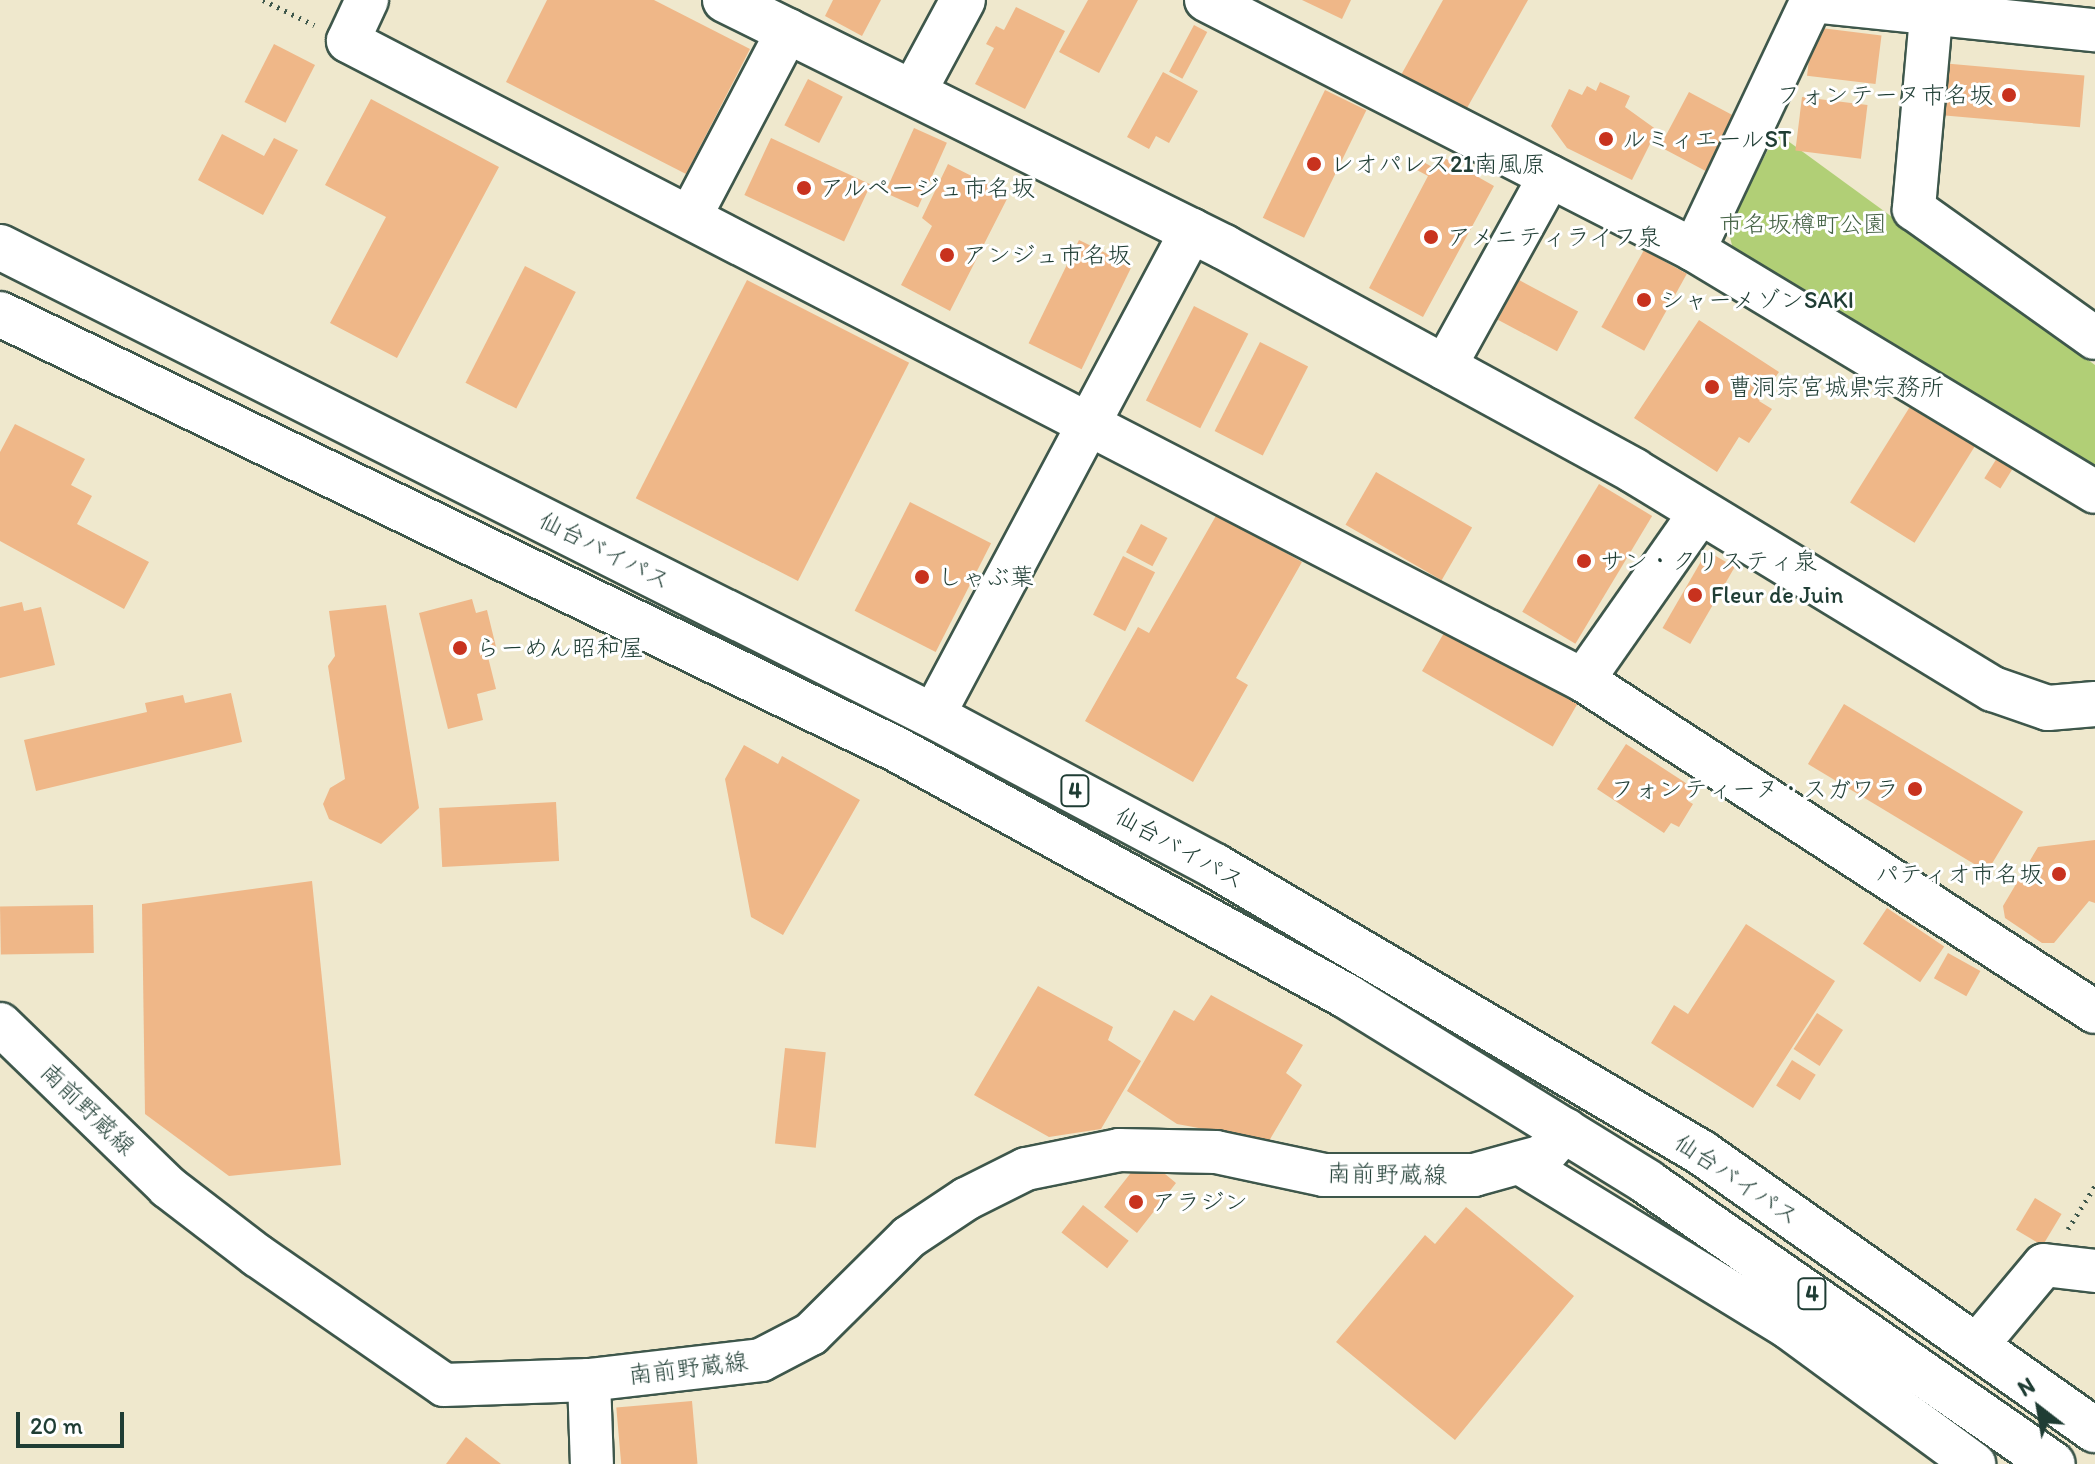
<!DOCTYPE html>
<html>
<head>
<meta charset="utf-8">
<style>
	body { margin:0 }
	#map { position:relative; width:2095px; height:1464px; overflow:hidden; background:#efe8cd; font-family:Itim,"Klee One",sans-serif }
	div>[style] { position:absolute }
	.green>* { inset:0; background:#b1cf76 }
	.building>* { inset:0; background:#efb788; transform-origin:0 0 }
	.path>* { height:5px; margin-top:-2.5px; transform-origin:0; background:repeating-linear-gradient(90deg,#3e574b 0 2px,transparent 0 8px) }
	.roads { filter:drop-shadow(2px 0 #3e574b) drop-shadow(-2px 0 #3e574b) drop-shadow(0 2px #3e574b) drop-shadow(0 -2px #3e574b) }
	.minor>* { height:42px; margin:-21px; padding:0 21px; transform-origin:21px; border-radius:21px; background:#fff }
	.tertiary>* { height:44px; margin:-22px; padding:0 22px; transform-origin:22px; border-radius:22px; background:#fff }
	.trunk>* { height:44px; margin:-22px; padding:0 22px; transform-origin:22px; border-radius:22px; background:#fff }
	.dots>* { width:22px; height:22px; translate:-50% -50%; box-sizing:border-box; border:4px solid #fff; border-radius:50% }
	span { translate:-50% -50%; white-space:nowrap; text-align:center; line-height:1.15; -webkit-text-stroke:6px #fff; paint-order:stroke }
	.shield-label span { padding:2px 6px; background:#fff; border:2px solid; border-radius:6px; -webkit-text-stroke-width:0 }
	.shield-label { font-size:22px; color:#1f3d34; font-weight:700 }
	.poi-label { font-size:24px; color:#1f3d34 }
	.right { translate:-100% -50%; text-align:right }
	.left { translate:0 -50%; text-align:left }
	.park-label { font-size:24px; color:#446244 }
	.street-label { font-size:24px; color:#1f3d34 }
	.north { position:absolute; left:1999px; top:1368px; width:80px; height:80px; -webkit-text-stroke:6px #fff; paint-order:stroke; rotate:329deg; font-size:22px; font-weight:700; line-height:32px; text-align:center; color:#1f3d34 }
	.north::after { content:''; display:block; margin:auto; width:28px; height:36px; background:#1f3d34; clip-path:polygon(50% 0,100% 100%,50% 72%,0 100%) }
	.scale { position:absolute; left:16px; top:1412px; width:108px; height:36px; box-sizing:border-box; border:4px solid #1f3d34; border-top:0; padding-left:10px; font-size:24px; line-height:28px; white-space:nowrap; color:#1f3d34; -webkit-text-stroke:6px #fff; paint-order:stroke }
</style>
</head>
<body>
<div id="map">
	<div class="green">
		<i style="clip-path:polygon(1777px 133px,2095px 365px,2095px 474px,1733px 249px,1727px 226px)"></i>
	</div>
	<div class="building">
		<i style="clip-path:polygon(547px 0,654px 0,750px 49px,686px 174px,506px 82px)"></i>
		<i style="clip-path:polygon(833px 0,881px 0,862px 36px,825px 16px)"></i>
		<i style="clip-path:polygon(1088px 0,1138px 0,1099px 73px,1059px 52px)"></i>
		<i style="clip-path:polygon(1302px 0,1351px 0,1342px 19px)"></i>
		<i style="clip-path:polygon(1443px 0,1528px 0,1467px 108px,1401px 75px)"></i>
		<i style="clip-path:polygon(1016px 7px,1065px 31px,1025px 109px,975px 84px,994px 48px,986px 44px,996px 26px,1004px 30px)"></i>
		<i style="left:1194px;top:25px;width:15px;height:53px;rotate:28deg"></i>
		<i style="left:1813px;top:27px;width:69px;height:49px;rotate:7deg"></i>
		<i style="left:274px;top:44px;width:46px;height:65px;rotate:27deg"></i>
		<i style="left:1941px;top:63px;width:144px;height:52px;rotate:5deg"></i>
		<i style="clip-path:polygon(1163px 72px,1198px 91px,1169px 143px,1156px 136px,1149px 149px,1127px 137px)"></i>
		<i style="left:808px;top:79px;width:39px;height:52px;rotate:27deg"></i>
		<i style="clip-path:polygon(1600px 82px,1630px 96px,1625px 107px,1657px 130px,1632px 180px,1567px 148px,1551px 126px,1569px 89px,1582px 95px,1587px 86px,1596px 91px)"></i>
		<i style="left:1325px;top:90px;width:46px;height:142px;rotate:26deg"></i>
		<i style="left:1689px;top:92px;width:55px;height:62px;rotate:28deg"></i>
		<i style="left:1802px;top:97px;width:66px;height:54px;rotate:7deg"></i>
		<i style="clip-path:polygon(371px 99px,499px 167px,397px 358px,330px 323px,386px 217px,325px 185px)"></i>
		<i style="left:914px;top:128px;width:36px;height:71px;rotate:24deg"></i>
		<i style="clip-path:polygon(222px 134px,264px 156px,274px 138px,298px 150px,263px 215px,198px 180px)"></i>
		<i style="left:771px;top:138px;width:110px;height:63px;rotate:25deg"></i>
		<i style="clip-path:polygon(1441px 156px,1494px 186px,1423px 317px,1369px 288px,1428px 176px,1415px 169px,1420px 160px,1434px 168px)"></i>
		<i style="clip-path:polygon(948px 164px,1009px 195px,950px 311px,901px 285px,932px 226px,922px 218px)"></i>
		<i style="left:1079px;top:240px;width:59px;height:115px;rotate:26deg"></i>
		<i style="left:1644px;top:250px;width:49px;height:88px;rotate:29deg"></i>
		<i style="left:525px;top:266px;width:57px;height:131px;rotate:27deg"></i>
		<i style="left:747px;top:280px;width:182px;height:245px;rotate:27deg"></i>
		<i style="left:1519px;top:280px;width:67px;height:45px;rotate:28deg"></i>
		<i style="left:1194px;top:306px;width:61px;height:106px;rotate:27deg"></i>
		<i style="clip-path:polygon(1699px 320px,1779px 372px,1759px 401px,1772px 409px,1749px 443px,1739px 437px,1717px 472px,1634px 418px)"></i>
		<i style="left:1260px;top:342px;width:54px;height:100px;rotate:27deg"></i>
		<i style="left:1911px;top:405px;width:76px;height:115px;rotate:32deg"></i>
		<i style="clip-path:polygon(15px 424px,85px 459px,71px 485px,92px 496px,77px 524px,149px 562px,124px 609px,0 541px,0 452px)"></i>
		<i style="left:1997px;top:458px;width:19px;height:24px;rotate:32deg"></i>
		<i style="left:1376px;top:472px;width:111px;height:61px;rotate:30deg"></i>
		<i style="left:1599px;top:484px;width:62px;height:149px;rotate:31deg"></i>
		<i style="left:910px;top:502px;width:91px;height:122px;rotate:27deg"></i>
		<i style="clip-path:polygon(1217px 514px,1302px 562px,1236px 678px,1248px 685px,1193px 782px,1085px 721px,1138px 627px,1149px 633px)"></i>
		<i style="left:1141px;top:524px;width:30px;height:32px;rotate:28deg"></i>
		<i style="left:1707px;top:551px;width:32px;height:89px;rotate:30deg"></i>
		<i style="left:1123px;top:556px;width:36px;height:66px;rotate:27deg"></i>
		<i style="clip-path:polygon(472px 599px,476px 613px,487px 610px,496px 647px,486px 649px,496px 689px,477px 694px,483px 720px,448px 729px,419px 613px)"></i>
		<i style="clip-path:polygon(22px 602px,24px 611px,41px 607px,55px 665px,0 678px,0 607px)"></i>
		<i style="clip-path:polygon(386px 605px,419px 808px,381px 844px,329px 819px,323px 804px,330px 788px,345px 779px,328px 666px,335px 656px,329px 611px)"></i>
		<i style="left:1448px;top:626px;width:151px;height:52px;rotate:30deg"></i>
		<i style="clip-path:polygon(231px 693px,242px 742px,36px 791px,24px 740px,147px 712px,145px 703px,183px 695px,185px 703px)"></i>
		<i style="left:1844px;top:704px;width:209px;height:70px;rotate:31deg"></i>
		<i style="clip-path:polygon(1626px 744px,1695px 789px,1688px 801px,1693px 804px,1679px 827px,1671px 823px,1664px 833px,1597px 789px)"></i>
		<i style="clip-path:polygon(744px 745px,778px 764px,782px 756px,860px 800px,783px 935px,751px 917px,725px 779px)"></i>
		<i style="left:556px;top:802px;width:59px;height:117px;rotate:87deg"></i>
		<i style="clip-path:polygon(2095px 840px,2095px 903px,2089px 901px,2054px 943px,2042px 943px,2005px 918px,2003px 906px,2038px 847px)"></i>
		<i style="clip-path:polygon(312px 881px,341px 1165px,229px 1176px,145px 1114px,142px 904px)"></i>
		<i style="left:93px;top:905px;width:48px;height:93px;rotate:89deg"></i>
		<i style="left:1887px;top:908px;width:69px;height:43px;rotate:34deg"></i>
		<i style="clip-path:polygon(1746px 924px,1835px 981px,1753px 1108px,1651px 1043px,1674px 1005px,1688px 1014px)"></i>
		<i style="left:1948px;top:953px;width:37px;height:29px;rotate:29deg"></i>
		<i style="clip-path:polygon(1038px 986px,1113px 1027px,1108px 1040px,1141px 1061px,1101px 1129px,1049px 1137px,974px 1095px)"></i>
		<i style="clip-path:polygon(1211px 995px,1303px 1045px,1286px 1073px,1302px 1085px,1269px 1141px,1177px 1124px,1127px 1091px,1174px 1010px,1194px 1021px)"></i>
		<i style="left:1817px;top:1013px;width:31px;height:43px;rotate:33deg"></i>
		<i style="left:785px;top:1048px;width:41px;height:96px;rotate:6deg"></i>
		<i style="left:1792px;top:1060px;width:28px;height:30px;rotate:32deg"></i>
		<i style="clip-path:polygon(1153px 1164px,1176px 1183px,1137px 1233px,1104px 1207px,1137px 1165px,1147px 1172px)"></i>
		<i style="left:2035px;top:1198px;width:31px;height:37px;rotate:31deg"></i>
		<i style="left:1083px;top:1205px;width:58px;height:35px;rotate:38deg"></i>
		<i style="clip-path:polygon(1466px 1207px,1574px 1296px,1455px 1440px,1336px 1342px,1425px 1235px,1435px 1244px)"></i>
		<i style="left:692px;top:1401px;width:63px;height:76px;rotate:85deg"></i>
		<i style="clip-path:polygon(466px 1437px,501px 1464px,446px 1464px)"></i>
	</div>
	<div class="path">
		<i style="left:263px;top:0;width:57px;rotate:26.1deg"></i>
		<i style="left:2068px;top:1229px;width:51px;rotate:-57.9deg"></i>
	</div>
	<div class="roads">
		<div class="minor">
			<i style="left:367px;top:0;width:45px;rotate:114.9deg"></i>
			<i style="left:348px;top:41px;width:1391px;rotate:27.36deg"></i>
			<i style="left:1583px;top:680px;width:610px;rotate:32.96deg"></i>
			<i style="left:1206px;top:0;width:548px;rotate:27.13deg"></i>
			<i style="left:1694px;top:250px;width:468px;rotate:31.1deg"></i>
			<i style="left:1812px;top:1px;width:284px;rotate:5.9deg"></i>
			<i style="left:1931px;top:17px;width:193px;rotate:95.1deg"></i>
			<i style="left:1914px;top:209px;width:222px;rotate:35.5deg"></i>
			<i style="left:691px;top:215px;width:209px;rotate:-62.3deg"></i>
			<i style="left:1694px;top:250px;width:276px;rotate:-64.7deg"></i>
			<i style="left:1444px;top:368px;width:219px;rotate:-61.1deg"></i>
			<i style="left:1583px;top:680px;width:204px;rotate:-55deg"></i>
			<i style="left:933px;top:716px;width:551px;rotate:-61.95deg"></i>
			<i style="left:0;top:1024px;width:234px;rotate:44.1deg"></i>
			<i style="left:168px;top:1187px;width:113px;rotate:37.5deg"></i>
			<i style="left:258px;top:1256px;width:226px;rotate:34.7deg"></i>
			<i style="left:444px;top:1385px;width:145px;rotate:-2deg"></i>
			<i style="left:589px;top:1380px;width:173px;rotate:-6.6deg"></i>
			<i style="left:761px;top:1360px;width:56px;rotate:-27.5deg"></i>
			<i style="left:811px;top:1334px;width:138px;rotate:-44.7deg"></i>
			<i style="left:909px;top:1237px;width:69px;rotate:-33.7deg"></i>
			<i style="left:966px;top:1199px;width:67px;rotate:-26.6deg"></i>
			<i style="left:1026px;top:1169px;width:95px;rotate:-11.5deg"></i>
			<i style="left:1119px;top:1150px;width:97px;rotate:1.2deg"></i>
			<i style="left:1216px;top:1152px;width:110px;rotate:12deg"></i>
			<i style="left:1324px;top:1175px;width:150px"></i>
			<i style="left:1474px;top:1175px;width:72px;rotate:-15.4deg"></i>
			<i style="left:1543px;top:1156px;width:35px;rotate:-49deg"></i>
			<i style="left:1520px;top:1163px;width:316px;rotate:31.5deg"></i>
			<i style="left:1789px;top:1328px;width:230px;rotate:36.3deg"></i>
			<i style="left:1977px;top:1345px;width:104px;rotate:-50.1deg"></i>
			<i style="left:2044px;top:1265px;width:51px;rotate:6.7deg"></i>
			<i style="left:589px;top:1380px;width:84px;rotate:88deg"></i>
		</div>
		<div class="tertiary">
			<i style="left:725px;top:0;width:557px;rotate:26.33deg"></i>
			<i style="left:1224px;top:247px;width:467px;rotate:28.6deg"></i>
			<i style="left:1634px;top:471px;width:420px;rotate:31.3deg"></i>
			<i style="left:1993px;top:689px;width:58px;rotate:19.1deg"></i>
			<i style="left:2048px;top:708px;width:47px;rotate:-4.9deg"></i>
			<i style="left:914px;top:91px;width:103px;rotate:-61.7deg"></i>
		</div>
		<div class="trunk">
			<i style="left:0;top:247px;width:1044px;rotate:26.69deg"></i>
			<i style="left:933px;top:716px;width:319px;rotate:28deg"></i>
			<i style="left:1215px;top:866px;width:565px;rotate:30.51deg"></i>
			<i style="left:1702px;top:1153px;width:481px;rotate:35.2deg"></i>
			<i style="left:0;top:314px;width:996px;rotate:25.9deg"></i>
			<i style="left:896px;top:749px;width:516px;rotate:28.75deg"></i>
			<i style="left:1348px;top:997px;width:352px;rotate:31.7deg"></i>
			<i style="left:1647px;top:1182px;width:494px;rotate:34.8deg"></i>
		</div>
	</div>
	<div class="dots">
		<i style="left:2009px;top:95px;background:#c8321e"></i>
		<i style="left:1606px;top:139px;background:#c8321e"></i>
		<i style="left:1314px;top:164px;background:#c8321e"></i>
		<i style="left:804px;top:188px;background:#c8321e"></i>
		<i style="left:1431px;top:237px;background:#c8321e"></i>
		<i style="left:947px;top:255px;background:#c8321e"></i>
		<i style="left:1644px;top:300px;background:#c8321e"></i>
		<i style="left:1712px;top:387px;background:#c8321e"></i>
		<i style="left:1584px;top:561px;background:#c8321e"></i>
		<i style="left:922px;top:577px;background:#c8321e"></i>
		<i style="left:1695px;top:595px;background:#c8321e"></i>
		<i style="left:460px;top:648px;background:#c8321e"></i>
		<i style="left:1915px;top:789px;background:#c8321e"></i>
		<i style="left:2059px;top:874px;background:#c8321e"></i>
		<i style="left:1136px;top:1202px;background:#c8321e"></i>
	</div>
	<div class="shield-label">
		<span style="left:1075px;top:791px">4</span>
		<span style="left:1812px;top:1294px">4</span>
	</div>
	<div class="poi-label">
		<span class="right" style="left:1993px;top:95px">フォンテーヌ市名坂</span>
		<span class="left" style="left:1622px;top:139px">ルミィエールST</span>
		<span class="left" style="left:1330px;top:164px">レオパレス21南風原</span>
		<span class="left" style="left:820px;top:188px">アルページュ市名坂</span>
		<span class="left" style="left:1447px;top:237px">アメニティライフ泉</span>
		<span class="left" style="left:963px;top:255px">アンジュ市名坂</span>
		<span class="left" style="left:1660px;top:300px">シャーメゾンSAKI</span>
		<span class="left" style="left:1728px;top:387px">曹洞宗宮城県宗務所</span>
		<span class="left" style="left:1600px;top:561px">サン・クリスティ泉</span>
		<span class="left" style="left:938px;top:577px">しゃぶ葉</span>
		<span class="left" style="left:1711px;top:595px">Fleur de Juin</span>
		<span class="left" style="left:476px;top:648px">らーめん昭和屋</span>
		<span class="right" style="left:1899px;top:789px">フォンティーヌ・スガワラ</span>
		<span class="right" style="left:2043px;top:874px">パティオ市名坂</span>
		<span class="left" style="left:1152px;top:1202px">アラジン</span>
	</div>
	<div class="park-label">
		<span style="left:1803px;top:224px">市名坂樽町公園</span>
	</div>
	<div class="street-label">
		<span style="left:605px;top:550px;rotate:27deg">仙台バイパス</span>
		<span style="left:1180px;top:848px;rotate:29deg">仙台バイパス</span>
		<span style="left:88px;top:1109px;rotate:44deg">南前野蔵線</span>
		<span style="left:1387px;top:1174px;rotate:1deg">南前野蔵線</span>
		<span style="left:1737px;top:1179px;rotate:34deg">仙台バイパス</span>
		<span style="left:688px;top:1368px;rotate:-7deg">南前野蔵線</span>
	</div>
	<div class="north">N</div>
	<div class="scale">20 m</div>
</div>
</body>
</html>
